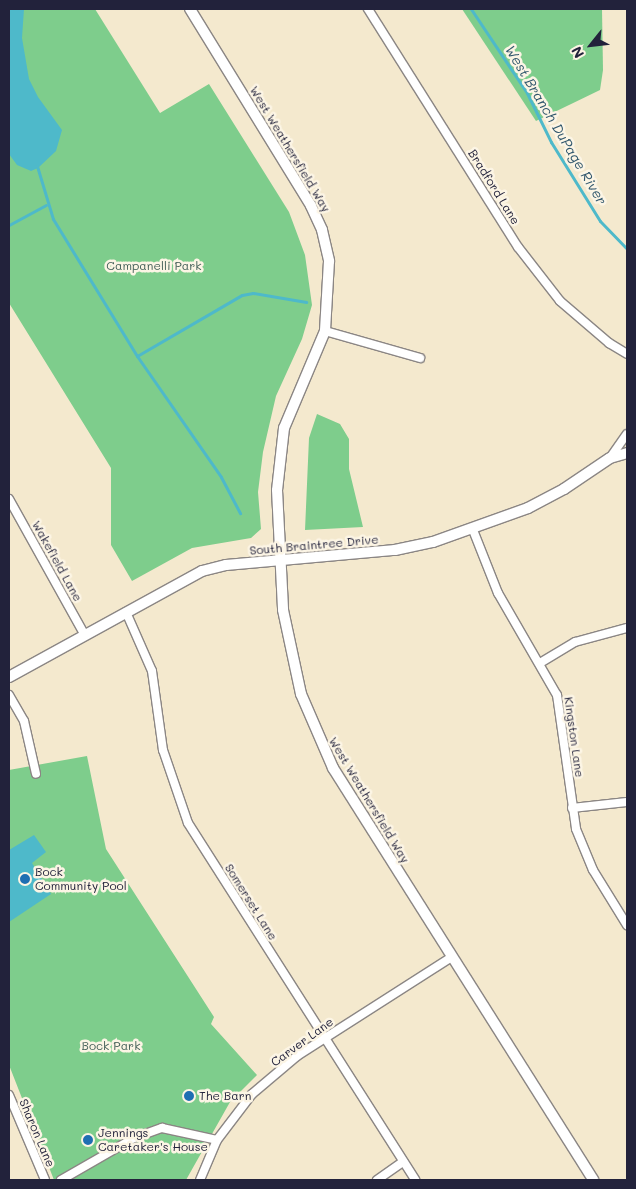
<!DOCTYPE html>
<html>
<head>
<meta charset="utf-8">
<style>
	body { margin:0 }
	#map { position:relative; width:636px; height:1189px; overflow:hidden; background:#f4e9ce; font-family:Mali,sans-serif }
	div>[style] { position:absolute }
	.green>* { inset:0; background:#7ecd8c }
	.water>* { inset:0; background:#4eb9ca }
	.stream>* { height:3px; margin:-1.5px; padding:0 1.5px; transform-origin:1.5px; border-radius:1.5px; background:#4eb9ca }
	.roads { filter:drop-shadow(1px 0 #8b8684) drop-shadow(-1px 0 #8b8684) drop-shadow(0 1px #8b8684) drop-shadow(0 -1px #8b8684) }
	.minor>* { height:8px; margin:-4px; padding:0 4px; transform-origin:4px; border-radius:4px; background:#fff }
	.tertiary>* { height:10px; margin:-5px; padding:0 5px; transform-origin:5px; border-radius:5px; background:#fff }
	.dots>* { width:14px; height:14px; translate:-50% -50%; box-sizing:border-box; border:2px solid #fcf5e5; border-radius:50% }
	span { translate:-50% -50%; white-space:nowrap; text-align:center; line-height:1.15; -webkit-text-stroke:5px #fcf5e5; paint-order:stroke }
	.street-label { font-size:12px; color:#22223b }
	.park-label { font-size:12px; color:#425e57 }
	.poi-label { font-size:12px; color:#22223b }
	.left { translate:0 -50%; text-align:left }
	.water-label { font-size:14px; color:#31576d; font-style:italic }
	.frame { position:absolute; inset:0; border:10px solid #22223b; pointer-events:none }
	.north { position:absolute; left:566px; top:20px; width:50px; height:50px; -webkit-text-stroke:4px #fcf5e5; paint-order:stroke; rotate:241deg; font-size:14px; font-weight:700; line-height:20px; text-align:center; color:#22223b }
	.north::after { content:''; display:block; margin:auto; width:18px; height:22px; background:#22223b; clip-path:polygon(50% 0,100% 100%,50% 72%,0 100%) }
</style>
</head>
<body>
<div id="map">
	<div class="green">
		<i style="clip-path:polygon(9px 9px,95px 9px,160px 113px,209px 84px,289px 212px,305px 255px,312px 305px,302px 339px,276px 396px,263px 452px,258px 492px,261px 529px,251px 538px,192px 548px,132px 581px,111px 545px,111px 468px,9px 303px)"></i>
		<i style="clip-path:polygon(462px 9px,602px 9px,603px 70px,600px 90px,536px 121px)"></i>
		<i style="clip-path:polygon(317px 414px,340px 424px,349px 439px,349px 469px,363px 527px,305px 530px,309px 438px)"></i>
		<i style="clip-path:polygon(87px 756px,106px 849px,214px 1017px,211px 1024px,257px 1075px,230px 1102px,186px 1180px,54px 1180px,9px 1065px,9px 770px)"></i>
	</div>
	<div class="water">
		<i style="clip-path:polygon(9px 9px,24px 9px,22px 38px,29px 79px,38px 97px,62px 130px,56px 151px,38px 168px,31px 171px,17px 165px,9px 154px)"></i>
		<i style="clip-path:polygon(34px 835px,46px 852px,32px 863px,51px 894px,9px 922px,9px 850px)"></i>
	</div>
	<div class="stream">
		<i style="left:471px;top:9px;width:101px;rotate:56.3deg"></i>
		<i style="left:527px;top:93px;width:55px;rotate:63.9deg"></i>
		<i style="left:551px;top:142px;width:93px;rotate:58.2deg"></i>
		<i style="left:600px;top:221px;width:39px;rotate:46deg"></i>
		<i style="left:37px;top:166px;width:55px;rotate:73.2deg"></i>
		<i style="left:53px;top:219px;width:161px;rotate:58.5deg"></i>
		<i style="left:137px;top:356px;width:147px;rotate:55.2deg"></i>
		<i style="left:221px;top:477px;width:41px;rotate:62.2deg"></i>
		<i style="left:9px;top:225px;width:42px;rotate:-28.4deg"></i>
		<i style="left:137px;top:356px;width:121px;rotate:-30.2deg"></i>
		<i style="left:242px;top:295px;width:11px;rotate:-10deg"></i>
		<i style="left:253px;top:293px;width:54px;rotate:9.6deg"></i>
	</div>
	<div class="roads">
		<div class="minor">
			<i style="left:368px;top:9px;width:281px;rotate:57.8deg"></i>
			<i style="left:518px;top:247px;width:68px;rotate:52.1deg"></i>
			<i style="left:560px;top:301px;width:65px;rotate:40.6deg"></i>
			<i style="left:609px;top:343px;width:21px;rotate:31deg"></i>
			<i style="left:325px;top:331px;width:99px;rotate:15.9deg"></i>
			<i style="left:610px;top:458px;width:29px;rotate:-55deg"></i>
			<i style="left:9px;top:499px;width:154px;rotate:60.9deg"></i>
			<i style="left:473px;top:530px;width:68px;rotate:68.4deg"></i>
			<i style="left:498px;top:593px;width:118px;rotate:60deg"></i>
			<i style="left:557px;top:695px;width:135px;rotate:81.9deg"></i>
			<i style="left:576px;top:829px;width:44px;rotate:67.5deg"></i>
			<i style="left:593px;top:870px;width:65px;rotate:58.3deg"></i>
			<i style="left:126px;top:612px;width:64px;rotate:66.2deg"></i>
			<i style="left:152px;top:671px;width:80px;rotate:82.1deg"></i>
			<i style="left:163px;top:750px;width:77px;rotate:71.1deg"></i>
			<i style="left:188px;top:823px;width:423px;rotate:57.5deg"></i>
			<i style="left:540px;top:663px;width:41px;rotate:-31deg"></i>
			<i style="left:575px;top:642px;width:54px;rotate:-15.1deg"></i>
			<i style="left:9px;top:695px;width:30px;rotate:60deg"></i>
			<i style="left:24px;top:721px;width:54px;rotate:77.2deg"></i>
			<i style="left:572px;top:808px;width:55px;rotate:-6.2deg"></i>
			<i style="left:9px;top:1095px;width:92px;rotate:67deg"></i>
			<i style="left:61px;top:1180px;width:84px;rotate:-29.9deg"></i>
			<i style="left:134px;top:1138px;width:30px;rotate:-20deg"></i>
			<i style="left:162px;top:1128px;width:56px;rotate:12.3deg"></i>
			<i style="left:200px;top:1180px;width:43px;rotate:-67deg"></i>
			<i style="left:217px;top:1140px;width:58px;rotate:-52.7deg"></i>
			<i style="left:252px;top:1094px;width:59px;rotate:-40.2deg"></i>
			<i style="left:297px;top:1056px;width:184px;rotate:-32.6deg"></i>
			<i style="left:377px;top:1180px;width:32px;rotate:-35deg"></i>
		</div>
		<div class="tertiary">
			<i style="left:190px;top:9px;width:231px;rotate:58.4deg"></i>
			<i style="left:311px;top:206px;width:26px;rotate:65deg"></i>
			<i style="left:322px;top:230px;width:32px;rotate:77deg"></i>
			<i style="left:329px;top:261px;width:70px;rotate:93.3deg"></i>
			<i style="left:325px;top:331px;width:105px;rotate:112.9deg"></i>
			<i style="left:284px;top:428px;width:62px;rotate:96.4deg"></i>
			<i style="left:277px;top:490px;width:120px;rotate:87.1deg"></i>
			<i style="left:283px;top:610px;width:86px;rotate:77.9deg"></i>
			<i style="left:301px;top:694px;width:81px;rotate:66.6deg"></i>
			<i style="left:333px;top:768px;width:487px;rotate:57.7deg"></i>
			<i style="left:9px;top:677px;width:220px;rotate:-28.8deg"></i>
			<i style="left:202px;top:571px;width:25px;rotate:-14deg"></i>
			<i style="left:226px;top:565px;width:170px;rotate:-5.1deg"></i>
			<i style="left:395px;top:550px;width:39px;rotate:-12deg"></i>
			<i style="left:433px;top:542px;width:101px;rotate:-19.7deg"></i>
			<i style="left:528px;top:508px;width:41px;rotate:-27.8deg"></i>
			<i style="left:564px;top:489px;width:55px;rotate:-34deg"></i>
			<i style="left:610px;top:458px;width:18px;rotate:-16deg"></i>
		</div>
	</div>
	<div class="dots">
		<i style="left:25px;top:879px;background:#1f6fb2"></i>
		<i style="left:189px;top:1096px;background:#1f6fb2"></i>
		<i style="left:88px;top:1140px;background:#1f6fb2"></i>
	</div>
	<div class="street-label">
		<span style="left:290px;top:149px;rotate:59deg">West Weathersfield Way</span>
		<span style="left:494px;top:187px;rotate:58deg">Bradford Lane</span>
		<span style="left:314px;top:545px;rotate:-5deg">South Braintree Drive</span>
		<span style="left:57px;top:561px;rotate:61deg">Wakefield Lane</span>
		<span style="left:574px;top:737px;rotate:82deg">Kingston Lane</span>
		<span style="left:369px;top:800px;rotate:59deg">West Weathersfield Way</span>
		<span style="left:251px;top:902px;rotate:58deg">Somerset Lane</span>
		<span style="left:302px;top:1042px;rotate:-36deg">Carver Lane</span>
		<span style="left:37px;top:1133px;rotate:67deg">Sharon Lane</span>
	</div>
	<div class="park-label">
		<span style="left:154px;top:266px">Campanelli Park</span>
		<span style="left:111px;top:1046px">Bock Park</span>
	</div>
	<div class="poi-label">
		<span class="left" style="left:35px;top:879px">Bock<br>Community Pool</span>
		<span class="left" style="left:199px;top:1096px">The Barn</span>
		<span class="left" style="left:98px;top:1140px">Jennings<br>Caretaker's House</span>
	</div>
	<div class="water-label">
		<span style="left:556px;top:125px;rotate:59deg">West Branch DuPage River</span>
	</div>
	<div class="frame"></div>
	<div class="north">N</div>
</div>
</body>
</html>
